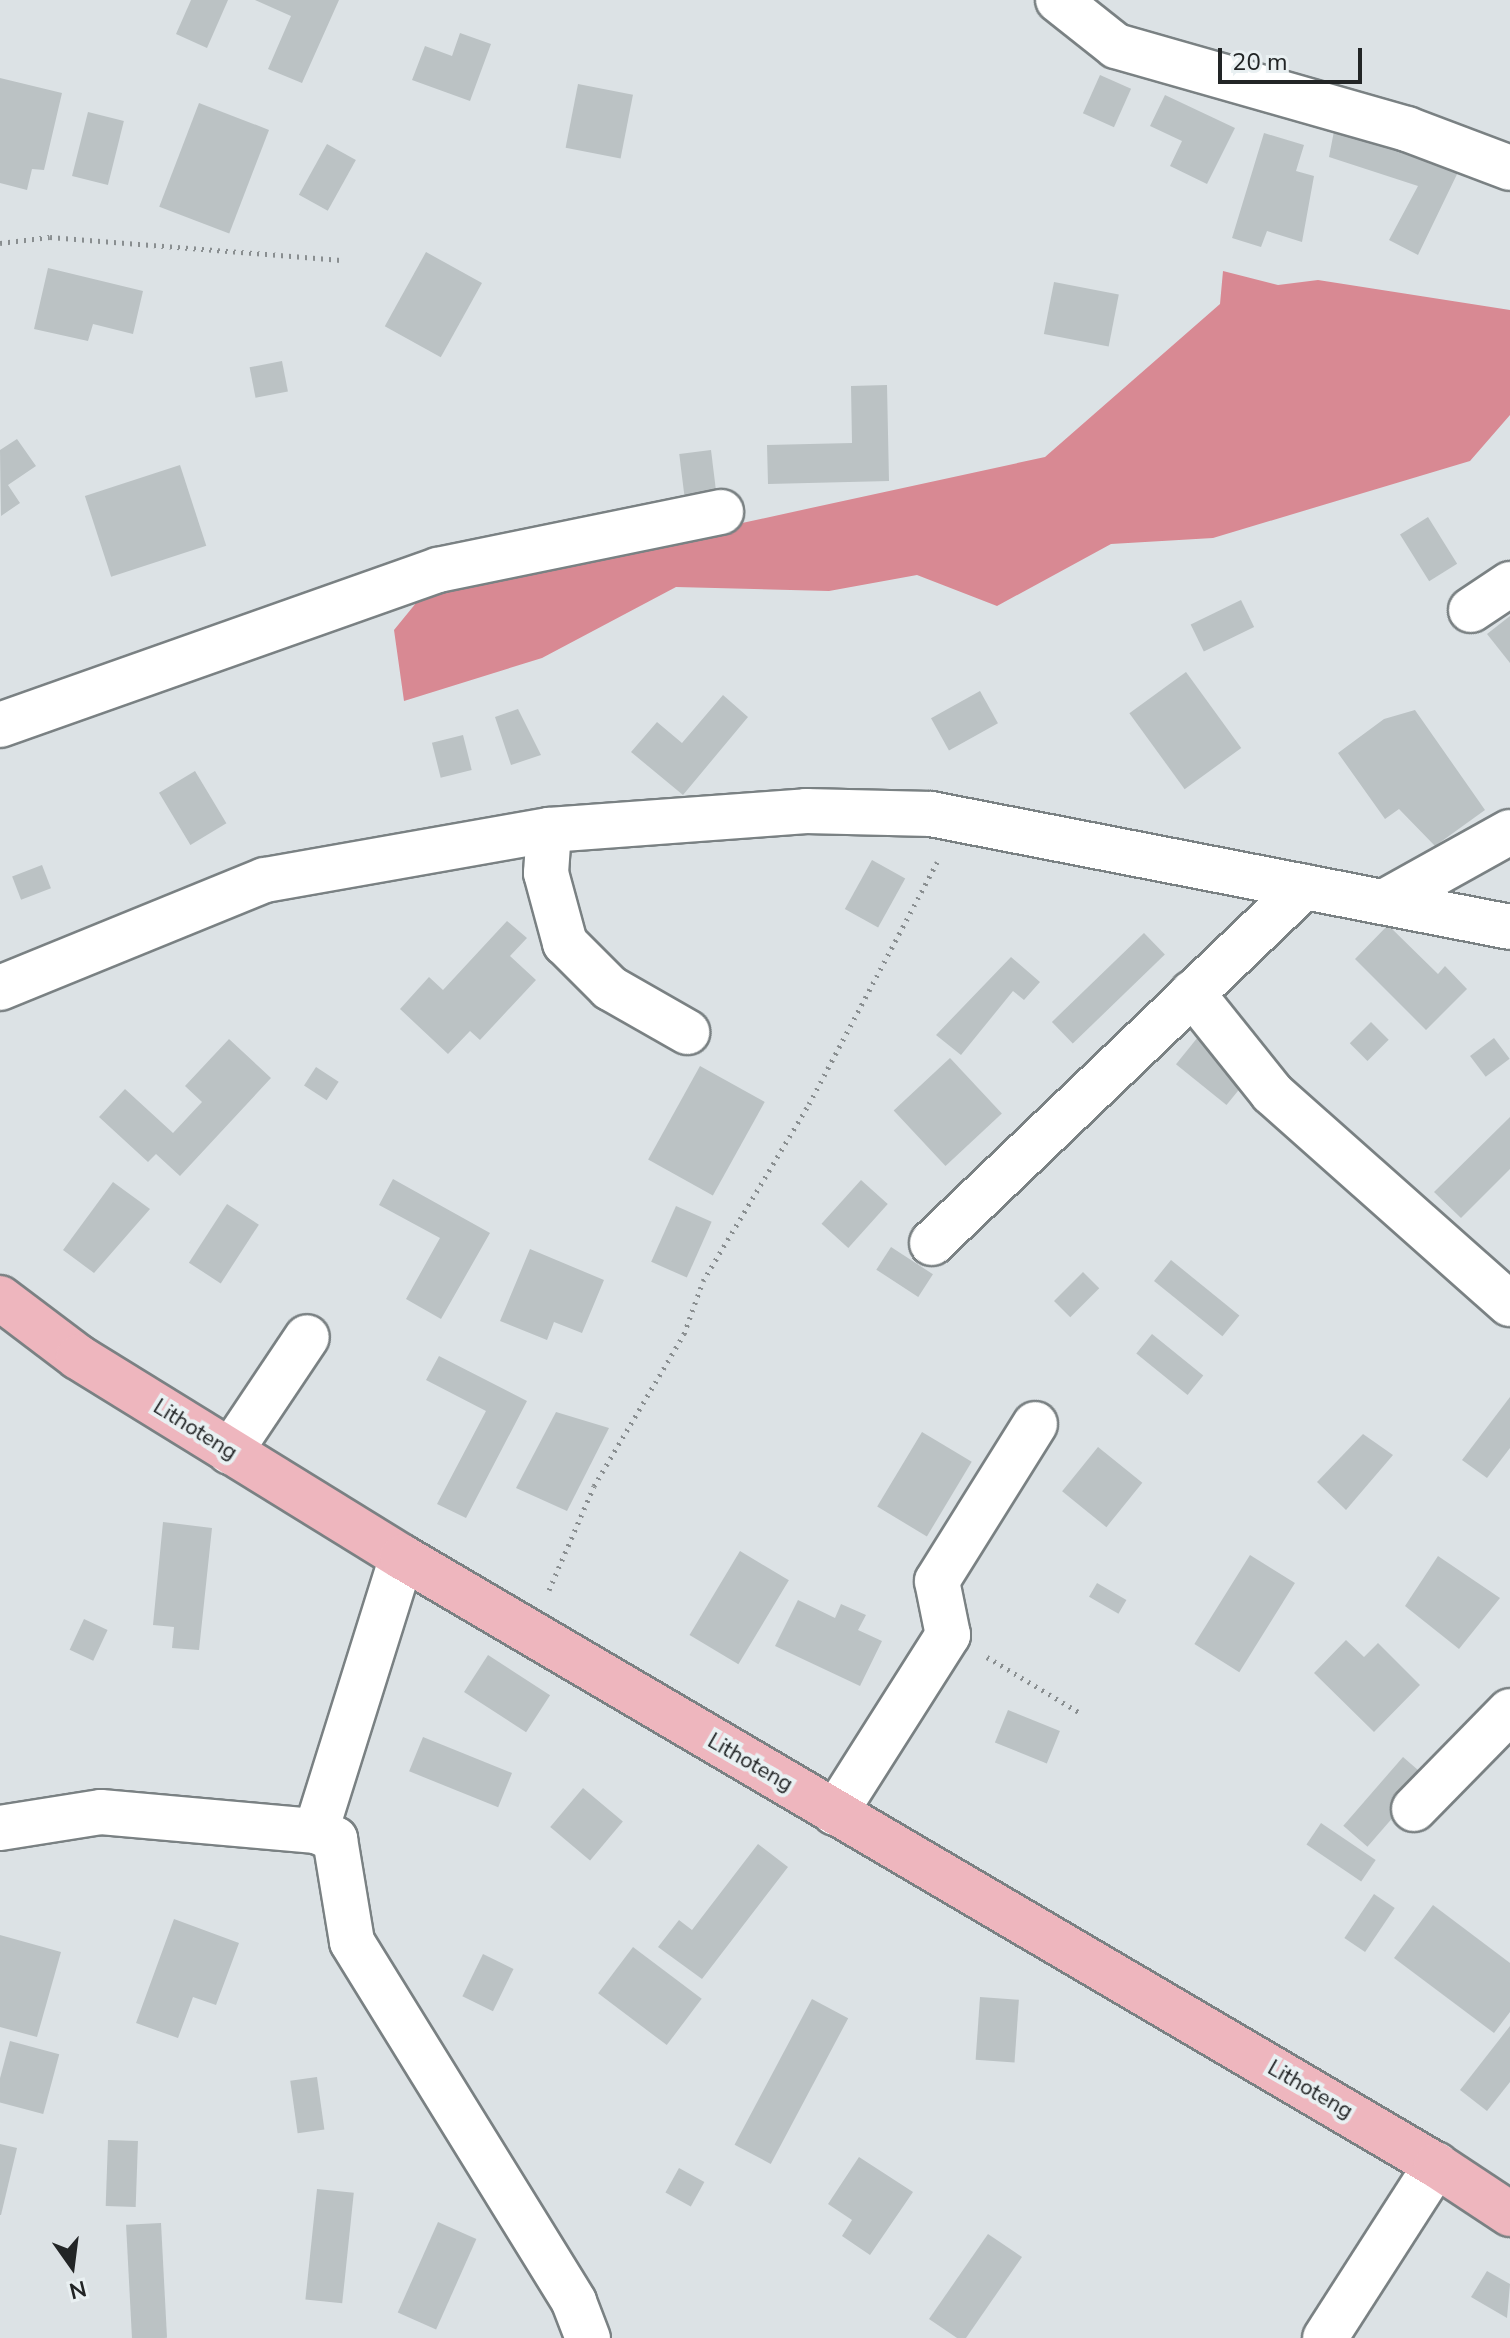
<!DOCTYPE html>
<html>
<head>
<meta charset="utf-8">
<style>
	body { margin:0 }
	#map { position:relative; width:1510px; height:2338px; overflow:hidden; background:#dce2e5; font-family:"Nunito Sans",sans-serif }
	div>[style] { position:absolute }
	.forest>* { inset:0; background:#d88993 }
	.building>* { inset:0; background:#bbc2c4; transform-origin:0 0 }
	.path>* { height:5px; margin-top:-2.5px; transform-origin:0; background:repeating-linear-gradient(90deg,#898e90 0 2px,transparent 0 8px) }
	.roads { filter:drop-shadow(2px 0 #7a8183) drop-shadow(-2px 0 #7a8183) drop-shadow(0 2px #7a8183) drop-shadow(0 -2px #7a8183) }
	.minor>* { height:44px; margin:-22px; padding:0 22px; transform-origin:22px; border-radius:22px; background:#fff }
	.major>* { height:44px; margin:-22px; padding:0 22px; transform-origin:22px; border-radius:22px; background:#eeb6be }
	span { translate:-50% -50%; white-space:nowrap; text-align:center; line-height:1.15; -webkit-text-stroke:8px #e9f0f2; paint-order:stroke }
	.street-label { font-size:22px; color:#222526 }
	.north { position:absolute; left:32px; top:2226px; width:80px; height:80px; -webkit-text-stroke:6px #e9f0f2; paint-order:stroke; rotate:166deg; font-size:22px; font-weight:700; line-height:32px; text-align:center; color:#222526 }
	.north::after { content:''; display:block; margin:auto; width:28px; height:36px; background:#222526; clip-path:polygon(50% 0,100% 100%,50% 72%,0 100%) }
	.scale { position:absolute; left:1218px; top:48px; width:144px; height:36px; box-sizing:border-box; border:4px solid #222526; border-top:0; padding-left:10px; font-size:24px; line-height:28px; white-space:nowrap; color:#222526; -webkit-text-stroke:6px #e9f0f2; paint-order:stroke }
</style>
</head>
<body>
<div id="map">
	<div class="forest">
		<i style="clip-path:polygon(1223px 271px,1278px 285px,1318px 280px,1510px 310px,1510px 415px,1470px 461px,1213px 538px,1111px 544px,997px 606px,917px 575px,829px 591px,676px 587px,542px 658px,404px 701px,394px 630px,443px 570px,719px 528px,1045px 457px,1220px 304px)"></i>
	</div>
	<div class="building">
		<i style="clip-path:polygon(191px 0,228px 0,207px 48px,176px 34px)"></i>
		<i style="clip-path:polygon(255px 0,339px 0,302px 83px,268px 69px,291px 16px)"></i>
		<i style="clip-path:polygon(460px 33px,491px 44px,470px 101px,412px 80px,425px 46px,452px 56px)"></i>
		<i style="left:1100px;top:75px;width:34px;height:42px;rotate:24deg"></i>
		<i style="clip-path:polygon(0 78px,62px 93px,44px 170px,32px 169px,27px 190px,0 183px)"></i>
		<i style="left:578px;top:84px;width:56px;height:65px;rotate:11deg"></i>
		<i style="clip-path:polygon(1165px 95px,1235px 128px,1207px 184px,1170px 166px,1182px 141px,1150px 126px)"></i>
		<i style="left:199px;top:103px;width:75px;height:111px;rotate:21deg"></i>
		<i style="left:88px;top:112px;width:37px;height:66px;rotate:14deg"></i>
		<i style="clip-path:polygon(1334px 131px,1460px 168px,1418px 255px,1389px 240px,1418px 186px,1329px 157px)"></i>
		<i style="clip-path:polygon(1264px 133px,1304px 145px,1296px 171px,1314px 176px,1302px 242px,1267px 231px,1261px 247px,1232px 238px)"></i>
		<i style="left:327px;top:144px;width:33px;height:58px;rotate:29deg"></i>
		<i style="left:426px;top:252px;width:64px;height:85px;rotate:29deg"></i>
		<i style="clip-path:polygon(48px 268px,143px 291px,133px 334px,93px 324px,88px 341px,34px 329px)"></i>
		<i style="left:1054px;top:282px;width:66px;height:53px;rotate:11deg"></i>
		<i style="left:282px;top:361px;width:31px;height:33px;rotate:79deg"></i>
		<i style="clip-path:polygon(887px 385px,889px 481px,768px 484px,767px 445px,852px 443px,851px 386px)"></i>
		<i style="clip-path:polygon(17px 439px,36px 466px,8px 485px,20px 503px,1px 516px,0 450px)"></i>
		<i style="left:711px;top:450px;width:41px;height:32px;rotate:83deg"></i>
		<i style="left:180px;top:465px;width:85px;height:100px;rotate:72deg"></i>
		<i style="left:1428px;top:517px;width:55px;height:33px;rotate:58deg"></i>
		<i style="left:1241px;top:600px;width:30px;height:56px;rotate:64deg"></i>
		<i style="clip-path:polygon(1510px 616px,1510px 663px,1487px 634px)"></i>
		<i style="left:1186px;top:672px;width:94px;height:70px;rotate:54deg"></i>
		<i style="left:980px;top:691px;width:37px;height:56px;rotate:61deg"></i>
		<i style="clip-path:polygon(723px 695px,748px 717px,683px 795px,631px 752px,657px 722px,682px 743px)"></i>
		<i style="clip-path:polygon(518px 709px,541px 755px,511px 765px,495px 717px)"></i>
		<i style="clip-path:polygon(1415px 710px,1485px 810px,1435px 846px,1399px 809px,1385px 819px,1338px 753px,1384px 719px)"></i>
		<i style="left:463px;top:735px;width:36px;height:32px;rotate:76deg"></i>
		<i style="left:195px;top:771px;width:61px;height:42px;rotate:59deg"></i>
		<i style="left:872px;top:860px;width:38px;height:56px;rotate:29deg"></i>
		<i style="left:42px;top:865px;width:25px;height:32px;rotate:69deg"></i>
		<i style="clip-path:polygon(507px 921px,527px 938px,510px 956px,536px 980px,480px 1040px,470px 1031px,448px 1054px,400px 1009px,429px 977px,443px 990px)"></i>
		<i style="clip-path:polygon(1388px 925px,1438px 974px,1445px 966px,1467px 989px,1426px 1030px,1355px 959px)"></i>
		<i style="left:1144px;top:933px;width:30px;height:128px;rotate:46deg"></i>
		<i style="clip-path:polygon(1011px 957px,1040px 982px,1024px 1000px,1013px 991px,961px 1055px,936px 1035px)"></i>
		<i style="left:1371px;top:1022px;width:25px;height:30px;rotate:45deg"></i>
		<i style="left:1198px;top:1037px;width:65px;height:35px;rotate:39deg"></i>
		<i style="left:1494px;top:1038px;width:26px;height:30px;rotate:53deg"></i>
		<i style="clip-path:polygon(229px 1039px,271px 1078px,180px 1176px,156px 1154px,148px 1162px,99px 1117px,125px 1089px,173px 1133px,202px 1102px,185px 1086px)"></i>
		<i style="left:950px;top:1058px;width:76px;height:77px;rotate:47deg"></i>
		<i style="left:700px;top:1066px;width:74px;height:107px;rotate:29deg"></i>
		<i style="left:316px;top:1067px;width:27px;height:22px;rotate:33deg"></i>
		<i style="clip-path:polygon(1510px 1117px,1510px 1169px,1461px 1218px,1434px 1192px)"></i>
		<i style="clip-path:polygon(393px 1179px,490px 1233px,441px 1319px,406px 1299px,440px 1238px,379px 1205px)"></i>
		<i style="left:861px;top:1180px;width:36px;height:59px;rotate:42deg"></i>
		<i style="clip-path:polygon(113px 1182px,150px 1209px,94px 1273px,63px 1250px)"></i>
		<i style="left:227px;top:1204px;width:38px;height:70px;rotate:33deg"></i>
		<i style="left:676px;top:1206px;width:39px;height:61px;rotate:24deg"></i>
		<i style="left:891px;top:1247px;width:50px;height:27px;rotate:33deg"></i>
		<i style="clip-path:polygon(530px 1249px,604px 1280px,582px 1333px,554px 1322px,547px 1340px,500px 1321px)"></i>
		<i style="left:1171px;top:1260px;width:88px;height:27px;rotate:39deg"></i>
		<i style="left:1083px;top:1272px;width:23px;height:41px;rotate:45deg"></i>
		<i style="left:1152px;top:1334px;width:66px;height:25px;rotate:39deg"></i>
		<i style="clip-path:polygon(439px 1356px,527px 1401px,466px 1518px,437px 1504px,486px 1411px,426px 1380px)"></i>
		<i style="clip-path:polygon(1510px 1397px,1510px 1448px,1487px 1478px,1462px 1460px)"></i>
		<i style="clip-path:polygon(556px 1412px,609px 1428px,567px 1511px,516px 1488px)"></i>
		<i style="left:922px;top:1432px;width:58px;height:87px;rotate:31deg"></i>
		<i style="clip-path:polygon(1363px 1434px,1393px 1455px,1346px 1510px,1317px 1482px)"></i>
		<i style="left:1098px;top:1447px;width:57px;height:57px;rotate:39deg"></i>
		<i style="clip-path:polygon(163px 1522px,212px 1528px,199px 1650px,172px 1648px,174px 1627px,153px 1625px)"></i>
		<i style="left:740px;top:1551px;width:57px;height:98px;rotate:31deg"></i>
		<i style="left:1250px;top:1555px;width:53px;height:105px;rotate:32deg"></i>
		<i style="clip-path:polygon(1438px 1556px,1500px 1598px,1459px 1649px,1405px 1606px)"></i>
		<i style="left:1097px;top:1583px;width:34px;height:16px;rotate:30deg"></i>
		<i style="clip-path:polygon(798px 1600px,835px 1618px,841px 1604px,866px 1615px,858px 1630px,882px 1641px,860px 1686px,775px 1646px)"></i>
		<i style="left:84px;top:1619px;width:26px;height:34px;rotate:25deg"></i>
		<i style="clip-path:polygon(1346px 1640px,1364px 1657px,1378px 1643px,1420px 1685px,1374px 1732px,1314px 1673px)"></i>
		<i style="left:488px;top:1655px;width:74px;height:44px;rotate:33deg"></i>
		<i style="left:1008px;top:1710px;width:56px;height:35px;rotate:22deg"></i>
		<i style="left:423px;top:1737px;width:96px;height:37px;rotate:22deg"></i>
		<i style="left:1403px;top:1757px;width:32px;height:91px;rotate:41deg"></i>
		<i style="left:583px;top:1788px;width:52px;height:51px;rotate:40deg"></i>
		<i style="left:1321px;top:1823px;width:66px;height:26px;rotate:34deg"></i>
		<i style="clip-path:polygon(758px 1844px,788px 1867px,702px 1979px,658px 1947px,679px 1920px,692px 1930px)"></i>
		<i style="left:1374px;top:1894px;width:25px;height:53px;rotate:34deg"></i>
		<i style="clip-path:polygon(1433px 1905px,1510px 1963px,1510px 2012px,1494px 2033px,1394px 1958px)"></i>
		<i style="clip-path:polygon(174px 1919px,239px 1943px,216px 2005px,193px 1997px,178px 2038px,136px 2023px)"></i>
		<i style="clip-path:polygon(0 1935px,61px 1952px,37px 2037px,0 2027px)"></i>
		<i style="left:633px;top:1947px;width:86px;height:58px;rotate:37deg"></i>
		<i style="left:483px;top:1954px;width:34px;height:47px;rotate:26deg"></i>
		<i style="left:980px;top:1997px;width:39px;height:63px;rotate:4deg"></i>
		<i style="left:812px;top:1999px;width:41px;height:165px;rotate:28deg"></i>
		<i style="clip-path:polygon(1510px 2026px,1510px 2082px,1487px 2111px,1460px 2090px)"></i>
		<i style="left:10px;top:2041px;width:51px;height:62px;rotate:15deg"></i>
		<i style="left:317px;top:2077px;width:53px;height:27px;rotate:82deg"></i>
		<i style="left:108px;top:2140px;width:30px;height:66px;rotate:2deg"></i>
		<i style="clip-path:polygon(0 2144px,17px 2148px,1px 2215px,0 2215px)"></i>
		<i style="clip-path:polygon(859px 2157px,913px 2192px,870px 2255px,842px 2236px,852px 2220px,828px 2204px)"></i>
		<i style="left:679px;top:2168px;width:29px;height:28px;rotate:29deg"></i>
		<i style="left:317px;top:2189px;width:37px;height:111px;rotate:6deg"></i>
		<i style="left:438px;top:2222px;width:42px;height:99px;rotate:24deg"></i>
		<i style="left:161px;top:2223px;width:115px;height:35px;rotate:87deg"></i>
		<i style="clip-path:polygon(988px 2234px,1022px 2257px,966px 2338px,957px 2338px,929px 2319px)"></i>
		<i style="clip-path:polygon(1487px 2271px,1510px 2284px,1507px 2318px,1471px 2297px)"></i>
	</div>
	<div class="path">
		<i style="left:0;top:243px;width:50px;rotate:-6.8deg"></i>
		<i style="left:50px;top:237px;width:295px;rotate:4.5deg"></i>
		<i style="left:549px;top:1590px;width:113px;rotate:-66.6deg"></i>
		<i style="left:594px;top:1486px;width:177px;rotate:-59.4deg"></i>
		<i style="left:684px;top:1334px;width:56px;rotate:-70.3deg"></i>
		<i style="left:703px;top:1281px;width:206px;rotate:-59.1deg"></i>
		<i style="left:809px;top:1104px;width:274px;rotate:-62.1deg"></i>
		<i style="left:987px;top:1657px;width:111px;rotate:31deg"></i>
	</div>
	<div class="roads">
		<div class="minor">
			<i style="left:1058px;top:0;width:74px;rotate:38.4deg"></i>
			<i style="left:1116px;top:46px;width:303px;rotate:15.9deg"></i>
			<i style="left:1407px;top:129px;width:110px;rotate:20.7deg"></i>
			<i style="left:1471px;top:610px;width:47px;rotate:-33.7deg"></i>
			<i style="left:0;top:725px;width:465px;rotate:-19.5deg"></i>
			<i style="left:438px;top:570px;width:289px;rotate:-11.6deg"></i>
			<i style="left:549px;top:830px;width:43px;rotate:94deg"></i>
			<i style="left:546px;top:873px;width:73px;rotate:74.8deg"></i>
			<i style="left:565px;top:943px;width:64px;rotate:45deg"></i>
			<i style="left:610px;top:988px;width:89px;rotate:29.7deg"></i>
			<i style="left:1384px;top:902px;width:144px;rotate:-29.1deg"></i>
			<i style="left:0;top:988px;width:286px;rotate:-22.2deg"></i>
			<i style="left:265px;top:880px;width:288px;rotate:-10deg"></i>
			<i style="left:549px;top:830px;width:258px;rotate:-4.2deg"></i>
			<i style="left:806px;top:811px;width:125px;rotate:1.4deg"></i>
			<i style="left:931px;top:814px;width:590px;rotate:11.04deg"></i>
			<i style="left:1192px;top:993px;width:128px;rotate:51.3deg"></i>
			<i style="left:1272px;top:1093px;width:318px;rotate:41.6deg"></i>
			<i style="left:932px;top:1243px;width:515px;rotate:-43.74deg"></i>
			<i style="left:230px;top:1452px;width:138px;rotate:-56.2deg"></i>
			<i style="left:1414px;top:1809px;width:137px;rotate:-45.6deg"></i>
			<i style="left:835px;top:1813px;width:211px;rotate:-57.6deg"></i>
			<i style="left:948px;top:1635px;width:55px;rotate:-101.5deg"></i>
			<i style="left:937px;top:1581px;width:185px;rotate:-58deg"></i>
			<i style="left:0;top:1828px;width:102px;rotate:-9deg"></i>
			<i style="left:101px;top:1812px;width:216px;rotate:5.1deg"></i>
			<i style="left:316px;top:1831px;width:21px;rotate:23deg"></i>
			<i style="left:335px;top:1839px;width:104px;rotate:80.6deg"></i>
			<i style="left:352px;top:1942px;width:423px;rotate:58.3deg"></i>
			<i style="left:574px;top:2302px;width:39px;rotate:69deg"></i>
			<i style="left:316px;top:1831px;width:287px;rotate:-72.6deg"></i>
			<i style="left:1325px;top:2338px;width:206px;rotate:-57.3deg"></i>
		</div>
		<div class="major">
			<i style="left:0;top:1298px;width:98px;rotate:37.1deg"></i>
			<i style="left:78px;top:1357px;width:381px;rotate:31.7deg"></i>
			<i style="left:402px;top:1557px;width:1200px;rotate:30.46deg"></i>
			<i style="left:1436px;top:2165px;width:89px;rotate:33.5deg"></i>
		</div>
	</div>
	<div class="street-label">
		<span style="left:195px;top:1430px;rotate:32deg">Lithoteng</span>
		<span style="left:750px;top:1763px;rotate:30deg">Lithoteng</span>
		<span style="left:1310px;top:2090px;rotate:30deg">Lithoteng</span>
	</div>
	<div class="north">N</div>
	<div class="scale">20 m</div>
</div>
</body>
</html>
